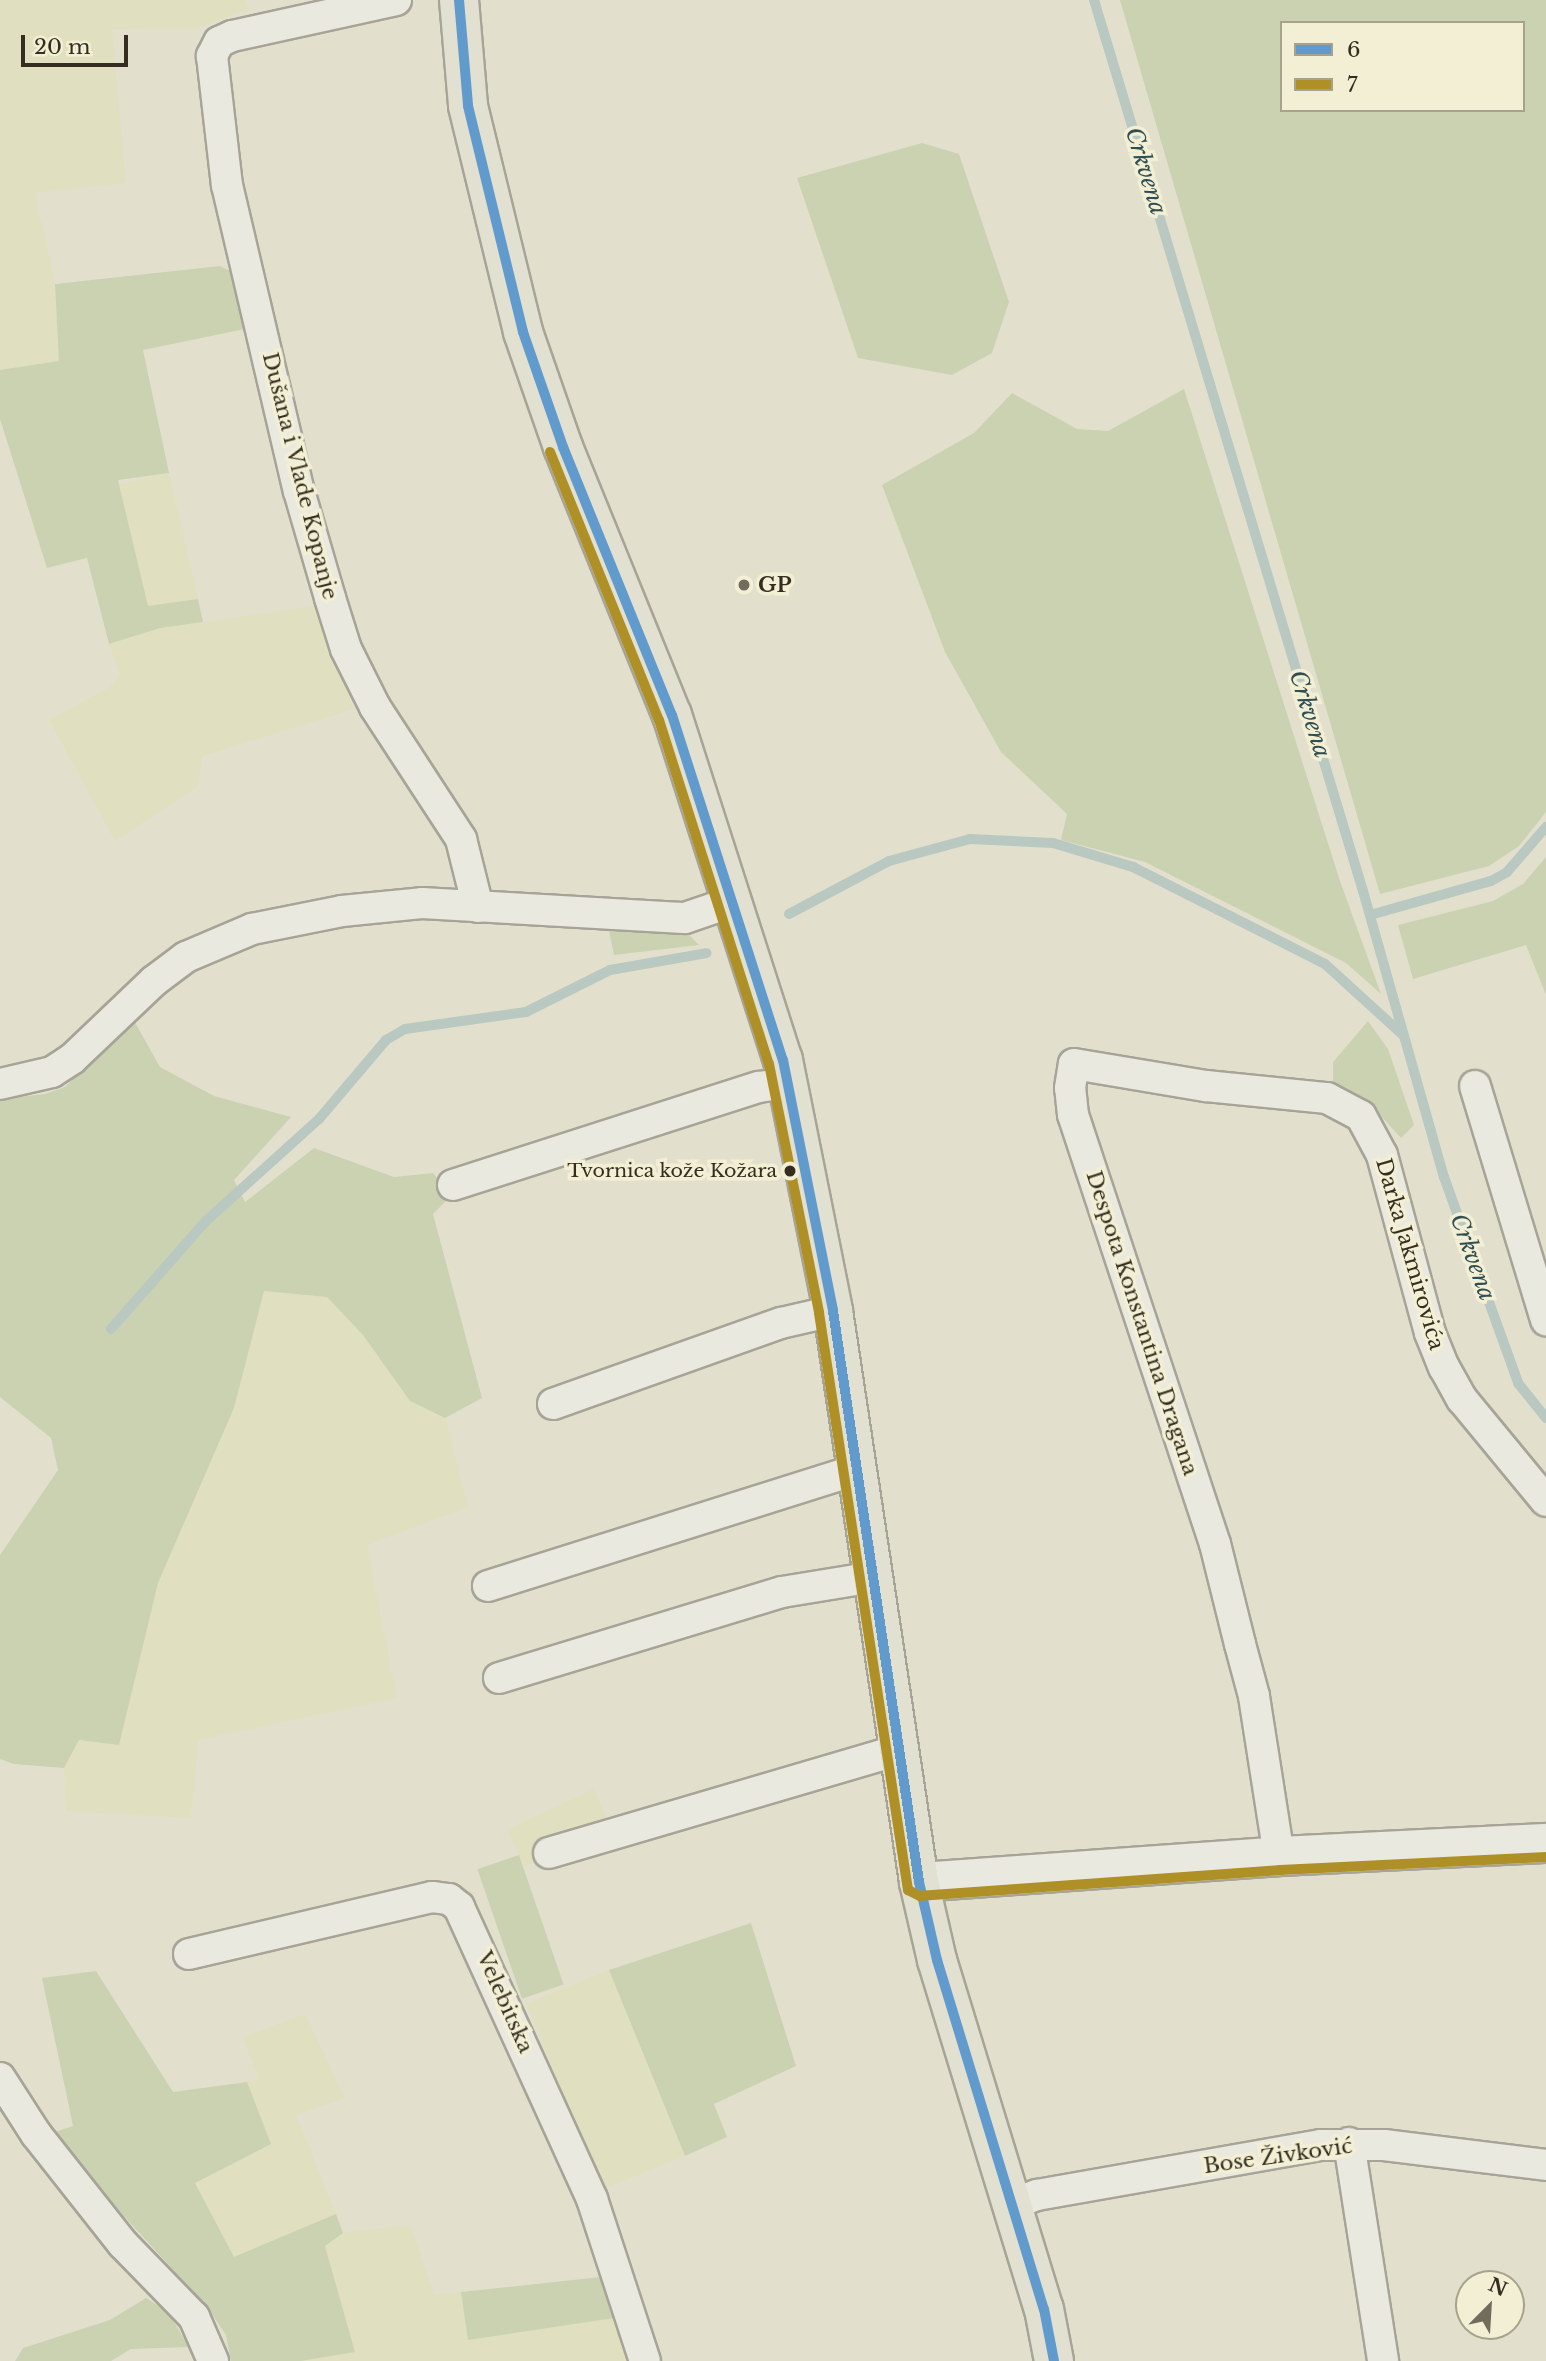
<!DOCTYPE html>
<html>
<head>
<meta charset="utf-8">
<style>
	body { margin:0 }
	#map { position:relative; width:1546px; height:2361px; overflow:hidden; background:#e2e0cd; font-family:"Libre Baskerville",serif }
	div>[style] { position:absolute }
	.farmland>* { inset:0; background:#e0dfbf; transform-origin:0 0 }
	.green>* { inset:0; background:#cbd2b1; transform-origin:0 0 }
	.stream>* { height:10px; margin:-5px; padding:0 5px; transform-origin:5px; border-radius:5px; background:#b9c8c1 }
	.roads { filter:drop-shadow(2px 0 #a7a497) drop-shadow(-2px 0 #a7a497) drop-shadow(0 2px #a7a497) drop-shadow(0 -2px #a7a497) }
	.street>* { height:30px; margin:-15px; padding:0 15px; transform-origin:15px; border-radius:15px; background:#eae9df }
	.secondary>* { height:38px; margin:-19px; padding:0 19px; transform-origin:19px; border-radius:19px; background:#eae9df }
	.primary>* { height:38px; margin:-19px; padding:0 19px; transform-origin:19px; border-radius:19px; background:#e2e0d0 }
	.bus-1>* { height:10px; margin:-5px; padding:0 5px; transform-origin:5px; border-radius:5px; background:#619acd }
	.bus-2>* { height:10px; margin:-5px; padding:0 5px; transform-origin:5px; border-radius:5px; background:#ae9027 }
	.dots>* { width:19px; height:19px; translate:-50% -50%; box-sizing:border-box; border:4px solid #f2efd4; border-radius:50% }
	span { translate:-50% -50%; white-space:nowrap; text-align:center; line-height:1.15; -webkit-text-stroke:7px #f2efd4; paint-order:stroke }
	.bus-label { font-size:19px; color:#352e20 }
	.right { translate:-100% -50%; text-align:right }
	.street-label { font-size:21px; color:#352e20 }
	.poi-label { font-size:21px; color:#352e20; font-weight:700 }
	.left { translate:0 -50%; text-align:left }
	.water-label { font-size:23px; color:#304f53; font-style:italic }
	.legend { position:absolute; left:1280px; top:21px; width:245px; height:91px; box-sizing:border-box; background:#f2efd4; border:2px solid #a6a28c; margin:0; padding:9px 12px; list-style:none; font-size:21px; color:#352e20 }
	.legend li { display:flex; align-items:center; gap:14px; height:35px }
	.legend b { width:35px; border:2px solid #a6a28c }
	.north { position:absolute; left:1455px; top:2270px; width:70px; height:70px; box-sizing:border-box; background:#f2efd4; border:2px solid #a6a28c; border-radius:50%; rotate:24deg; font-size:19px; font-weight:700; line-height:28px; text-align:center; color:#352e20 }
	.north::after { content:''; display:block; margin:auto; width:24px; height:32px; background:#726c5d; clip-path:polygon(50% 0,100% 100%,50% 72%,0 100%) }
	.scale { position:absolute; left:21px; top:35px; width:107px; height:32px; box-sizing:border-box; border:4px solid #352e20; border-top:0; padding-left:9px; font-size:21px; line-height:24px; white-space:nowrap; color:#352e20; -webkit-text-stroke:5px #f2efd4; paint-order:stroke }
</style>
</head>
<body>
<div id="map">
	<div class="farmland">
		<i style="clip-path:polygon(0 0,246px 0,248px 9px,197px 28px,112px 29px,126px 183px,35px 193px,55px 284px,59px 361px,0 370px)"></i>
		<i style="left:169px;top:473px;width:129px;height:51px;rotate:77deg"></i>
		<i style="clip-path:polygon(316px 606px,354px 709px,203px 756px,197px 787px,115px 841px,49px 720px,110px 687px,120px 675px,109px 644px,160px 628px)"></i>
		<i style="clip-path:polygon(264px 1291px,327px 1297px,363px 1335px,410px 1401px,445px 1418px,468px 1507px,367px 1545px,397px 1698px,198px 1740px,191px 1818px,66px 1811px,64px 1768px,78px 1740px,119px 1744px,158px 1583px,234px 1408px)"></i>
		<i style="left:594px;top:1789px;width:41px;height:96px;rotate:65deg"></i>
		<i style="left:609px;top:1970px;width:201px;height:89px;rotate:68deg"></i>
		<i style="clip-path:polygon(305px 2014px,345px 2098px,296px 2115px,336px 2214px,234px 2258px,195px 2183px,271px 2144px,247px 2082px,258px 2079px,243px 2037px)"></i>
		<i style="clip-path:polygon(411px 2225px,434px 2295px,461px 2292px,468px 2340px,614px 2318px,630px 2361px,301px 2361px,355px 2351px,325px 2246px,343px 2233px)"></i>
	</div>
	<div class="green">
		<i style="clip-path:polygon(evenodd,1120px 0,1546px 0,1546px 812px,1519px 846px,1489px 866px,1380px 894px,1120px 0,1282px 23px,1523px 23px,1523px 110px,1282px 110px,1282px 23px)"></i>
		<i style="clip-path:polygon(922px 143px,959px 154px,1009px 302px,992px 353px,952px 375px,858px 358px,797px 178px)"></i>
		<i style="clip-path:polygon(220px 266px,230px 271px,245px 329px,143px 350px,169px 473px,118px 480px,148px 606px,198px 599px,203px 622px,160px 628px,109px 644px,87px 558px,47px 568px,0 419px,0 370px,59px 361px,55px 284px)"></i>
		<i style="clip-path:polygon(1184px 389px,1340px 881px,1381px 994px,1346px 963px,1145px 862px,1061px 840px,1067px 814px,1001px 752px,945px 652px,882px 485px,974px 433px,1012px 393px,1077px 429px,1108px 431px)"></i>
		<i style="clip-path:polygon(1546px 857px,1546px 995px,1526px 945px,1413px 979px,1398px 925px,1493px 901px,1523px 884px)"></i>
		<i style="clip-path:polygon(609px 931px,688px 934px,699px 945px,614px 955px)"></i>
		<i style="clip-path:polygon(133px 1019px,160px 1067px,214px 1096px,291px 1117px,234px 1180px,245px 1202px,314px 1148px,394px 1177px,433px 1173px,452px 1195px,433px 1214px,482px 1398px,445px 1418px,410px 1401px,363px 1335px,327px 1297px,264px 1291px,234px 1408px,158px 1583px,119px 1745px,79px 1740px,64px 1768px,14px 1764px,0 1759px,0 1555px,58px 1470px,51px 1438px,0 1397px,0 1099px,45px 1094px,65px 1087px)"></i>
		<i style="clip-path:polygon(1368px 1021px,1388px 1049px,1414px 1125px,1401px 1138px,1371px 1105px,1333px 1088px,1333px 1062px)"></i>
		<i style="left:519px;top:1855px;width:137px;height:44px;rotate:71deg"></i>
		<i style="clip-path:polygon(751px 1923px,796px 2066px,714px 2104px,727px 2137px,685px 2156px,609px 1970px)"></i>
		<i style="clip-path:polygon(96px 1971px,173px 2092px,247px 2082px,271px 2144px,195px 2183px,234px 2257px,336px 2214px,343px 2233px,325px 2246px,355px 2352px,301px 2361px,231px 2361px,226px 2335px,207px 2307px,49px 2134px,73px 2126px,42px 1978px)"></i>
		<i style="clip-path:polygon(610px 2276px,614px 2318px,468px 2340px,461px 2292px)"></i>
		<i style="clip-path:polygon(146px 2298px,168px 2312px,189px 2347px,131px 2349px,111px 2361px,15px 2361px,23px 2348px,110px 2320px)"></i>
	</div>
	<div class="stream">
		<i style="left:1094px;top:0;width:931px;rotate:73.2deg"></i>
		<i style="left:1363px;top:891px;width:297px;rotate:74.2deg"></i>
		<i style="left:1444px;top:1177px;width:219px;rotate:70.2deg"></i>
		<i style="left:1518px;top:1383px;width:45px;rotate:51.3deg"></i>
		<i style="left:789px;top:914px;width:113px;rotate:-27.9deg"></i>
		<i style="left:889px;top:861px;width:84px;rotate:-15.2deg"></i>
		<i style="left:970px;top:839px;width:83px;rotate:2.8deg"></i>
		<i style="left:1053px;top:843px;width:84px;rotate:16.7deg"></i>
		<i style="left:1133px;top:867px;width:215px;rotate:26.8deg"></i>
		<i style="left:1325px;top:964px;width:104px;rotate:42.3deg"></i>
		<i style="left:1370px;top:915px;width:126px;rotate:-15.7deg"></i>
		<i style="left:1491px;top:881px;width:18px;rotate:-29deg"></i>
		<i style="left:1507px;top:872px;width:60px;rotate:-49.1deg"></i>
		<i style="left:111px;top:1329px;width:144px;rotate:-48.7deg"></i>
		<i style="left:206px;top:1221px;width:152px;rotate:-42.1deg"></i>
		<i style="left:319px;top:1119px;width:104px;rotate:-49.7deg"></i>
		<i style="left:386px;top:1040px;width:22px;rotate:-30deg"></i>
		<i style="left:405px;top:1029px;width:122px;rotate:-8deg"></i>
		<i style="left:526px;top:1012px;width:94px;rotate:-26.6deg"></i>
		<i style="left:610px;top:970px;width:98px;rotate:-9.9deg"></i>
	</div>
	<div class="roads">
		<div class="street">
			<i style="left:396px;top:0;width:168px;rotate:167.6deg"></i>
			<i style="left:232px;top:36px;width:14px;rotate:155deg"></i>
			<i style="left:219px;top:42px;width:16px;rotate:117deg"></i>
			<i style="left:212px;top:56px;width:130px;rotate:83.4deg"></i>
			<i style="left:227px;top:185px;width:314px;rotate:76.8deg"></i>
			<i style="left:299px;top:491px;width:111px;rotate:73.8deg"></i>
			<i style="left:330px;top:598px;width:53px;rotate:72.6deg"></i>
			<i style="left:346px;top:649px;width:65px;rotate:63.4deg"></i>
			<i style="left:375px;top:707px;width:158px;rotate:56.9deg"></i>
			<i style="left:461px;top:839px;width:70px;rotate:76deg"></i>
			<i style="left:0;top:1084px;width:53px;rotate:-13deg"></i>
			<i style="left:52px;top:1072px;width:24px;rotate:-33deg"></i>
			<i style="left:72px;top:1059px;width:113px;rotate:-43.6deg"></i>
			<i style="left:154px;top:981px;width:40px;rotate:-37deg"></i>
			<i style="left:186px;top:957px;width:72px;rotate:-23deg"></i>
			<i style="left:252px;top:929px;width:92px;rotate:-11.3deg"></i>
			<i style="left:342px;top:911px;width:80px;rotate:-5.7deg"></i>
			<i style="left:422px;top:903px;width:263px;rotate:3.3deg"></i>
			<i style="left:685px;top:918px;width:53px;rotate:-18.8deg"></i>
			<i style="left:1475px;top:1086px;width:245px;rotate:73.1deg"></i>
			<i style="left:453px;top:1185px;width:321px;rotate:-17.8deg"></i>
			<i style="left:759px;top:1087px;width:29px;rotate:-8deg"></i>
			<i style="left:553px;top:1404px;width:242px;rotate:-19.6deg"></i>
			<i style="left:781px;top:1323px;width:53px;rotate:-13deg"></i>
			<i style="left:488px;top:1586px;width:389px;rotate:-17.5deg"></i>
			<i style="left:499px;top:1678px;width:296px;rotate:-16.9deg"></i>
			<i style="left:782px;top:1592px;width:93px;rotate:-9.3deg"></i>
			<i style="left:549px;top:1853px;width:366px;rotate:-16.4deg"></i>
			<i style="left:1279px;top:1856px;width:162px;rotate:-98.9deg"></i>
			<i style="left:1254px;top:1696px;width:54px;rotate:-105.1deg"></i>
			<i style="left:1240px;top:1644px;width:103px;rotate:-104deg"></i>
			<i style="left:1215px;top:1544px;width:452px;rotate:-108.3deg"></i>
			<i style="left:1073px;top:1115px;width:27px;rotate:-96deg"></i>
			<i style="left:1070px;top:1088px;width:24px;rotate:-81deg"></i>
			<i style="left:1074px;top:1064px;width:134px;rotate:9.5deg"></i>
			<i style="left:1206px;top:1086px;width:122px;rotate:5.7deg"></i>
			<i style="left:1327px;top:1098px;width:38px;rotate:28deg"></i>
			<i style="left:1361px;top:1116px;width:44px;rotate:61.7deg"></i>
			<i style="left:1382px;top:1155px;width:184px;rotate:74.9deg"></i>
			<i style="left:1430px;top:1333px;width:37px;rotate:68deg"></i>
			<i style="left:1444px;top:1367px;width:37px;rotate:61deg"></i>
			<i style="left:1462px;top:1399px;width:132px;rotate:50.5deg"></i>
			<i style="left:189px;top:1954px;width:250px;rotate:-13.2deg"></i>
			<i style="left:432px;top:1897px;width:17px;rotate:7deg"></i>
			<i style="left:449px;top:1899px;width:13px;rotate:39deg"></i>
			<i style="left:459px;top:1907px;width:321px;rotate:65.5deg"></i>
			<i style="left:592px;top:2199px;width:170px;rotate:71.9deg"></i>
			<i style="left:0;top:2078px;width:67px;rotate:57.3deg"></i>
			<i style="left:36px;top:2134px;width:140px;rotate:51.7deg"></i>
			<i style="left:123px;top:2244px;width:102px;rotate:45.8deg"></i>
			<i style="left:194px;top:2317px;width:48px;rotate:66.6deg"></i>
			<i style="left:1349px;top:2143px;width:221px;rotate:81.1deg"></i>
			<i style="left:1013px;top:2204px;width:26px;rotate:-21deg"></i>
			<i style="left:1037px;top:2195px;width:288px;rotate:-10deg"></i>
			<i style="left:1321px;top:2145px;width:63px"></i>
			<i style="left:1384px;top:2145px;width:163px;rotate:7deg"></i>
		</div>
		<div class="secondary">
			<i style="left:919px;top:1882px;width:361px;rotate:-4.1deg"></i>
			<i style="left:1279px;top:1856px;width:267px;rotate:-2.8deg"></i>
		</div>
		<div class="primary">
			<i style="left:459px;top:0;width:106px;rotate:85.1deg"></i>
			<i style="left:468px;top:106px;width:233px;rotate:76.3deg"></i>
			<i style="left:523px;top:332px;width:122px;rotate:70.8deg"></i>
			<i style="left:563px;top:447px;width:289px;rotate:67.9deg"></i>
			<i style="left:672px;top:715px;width:362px;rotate:72.2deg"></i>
			<i style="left:783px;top:1060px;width:256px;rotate:78.7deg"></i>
			<i style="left:833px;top:1311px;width:577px;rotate:81.43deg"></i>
			<i style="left:919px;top:1882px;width:80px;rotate:77deg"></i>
			<i style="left:937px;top:1960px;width:365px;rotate:73deg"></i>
			<i style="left:1044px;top:2309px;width:53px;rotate:79.1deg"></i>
		</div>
	</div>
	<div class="bus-1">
		<i style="left:459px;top:0;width:106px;rotate:85.1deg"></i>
		<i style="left:468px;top:106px;width:233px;rotate:76.3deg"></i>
		<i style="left:523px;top:332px;width:122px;rotate:70.8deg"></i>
		<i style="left:563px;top:447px;width:289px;rotate:67.9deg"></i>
		<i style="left:672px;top:715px;width:362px;rotate:72.2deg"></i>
		<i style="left:783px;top:1060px;width:256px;rotate:78.7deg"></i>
		<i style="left:833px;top:1311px;width:577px;rotate:81.43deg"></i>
		<i style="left:919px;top:1882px;width:80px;rotate:77deg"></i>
		<i style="left:937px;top:1960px;width:365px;rotate:73deg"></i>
		<i style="left:1044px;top:2309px;width:53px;rotate:79.1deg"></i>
	</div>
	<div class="bus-2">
		<i style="left:550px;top:452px;width:289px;rotate:67.9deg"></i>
		<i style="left:659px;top:720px;width:361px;rotate:72.3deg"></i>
		<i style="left:769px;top:1064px;width:254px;rotate:78.6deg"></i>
		<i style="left:819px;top:1313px;width:584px;rotate:81.23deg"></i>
		<i style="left:908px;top:1890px;width:13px;rotate:27deg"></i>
		<i style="left:920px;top:1896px;width:361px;rotate:-4.1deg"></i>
		<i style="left:1280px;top:1870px;width:266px;rotate:-2.8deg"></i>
	</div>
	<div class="dots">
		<i style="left:744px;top:585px;background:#726c5d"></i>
		<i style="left:790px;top:1171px;background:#352e20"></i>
	</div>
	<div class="bus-label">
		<span class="right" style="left:777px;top:1171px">Tvornica kože Kožara</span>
	</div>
	<div class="street-label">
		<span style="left:300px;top:476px;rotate:76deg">Dušana i Vlade Kopanje</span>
		<span style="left:1410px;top:1254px;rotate:74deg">Darka Jakmirovića</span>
		<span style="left:1142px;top:1323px;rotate:72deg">Despota Konstantina Dragana</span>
		<span style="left:505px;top:2002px;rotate:66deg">Velebitska</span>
		<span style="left:1278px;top:2156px;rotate:-8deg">Bose Živković</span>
	</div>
	<div class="poi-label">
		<span class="left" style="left:758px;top:585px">GP</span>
	</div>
	<div class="water-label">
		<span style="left:1146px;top:171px;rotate:73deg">Crkvena</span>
		<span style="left:1310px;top:714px;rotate:73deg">Crkvena</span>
		<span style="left:1473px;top:1257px;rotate:70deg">Crkvena</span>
	</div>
	<ul class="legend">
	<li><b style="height:9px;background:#619acd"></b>6</li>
	<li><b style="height:9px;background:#ae9027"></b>7</li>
	</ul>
	<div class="north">N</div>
	<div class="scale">20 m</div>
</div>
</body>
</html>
